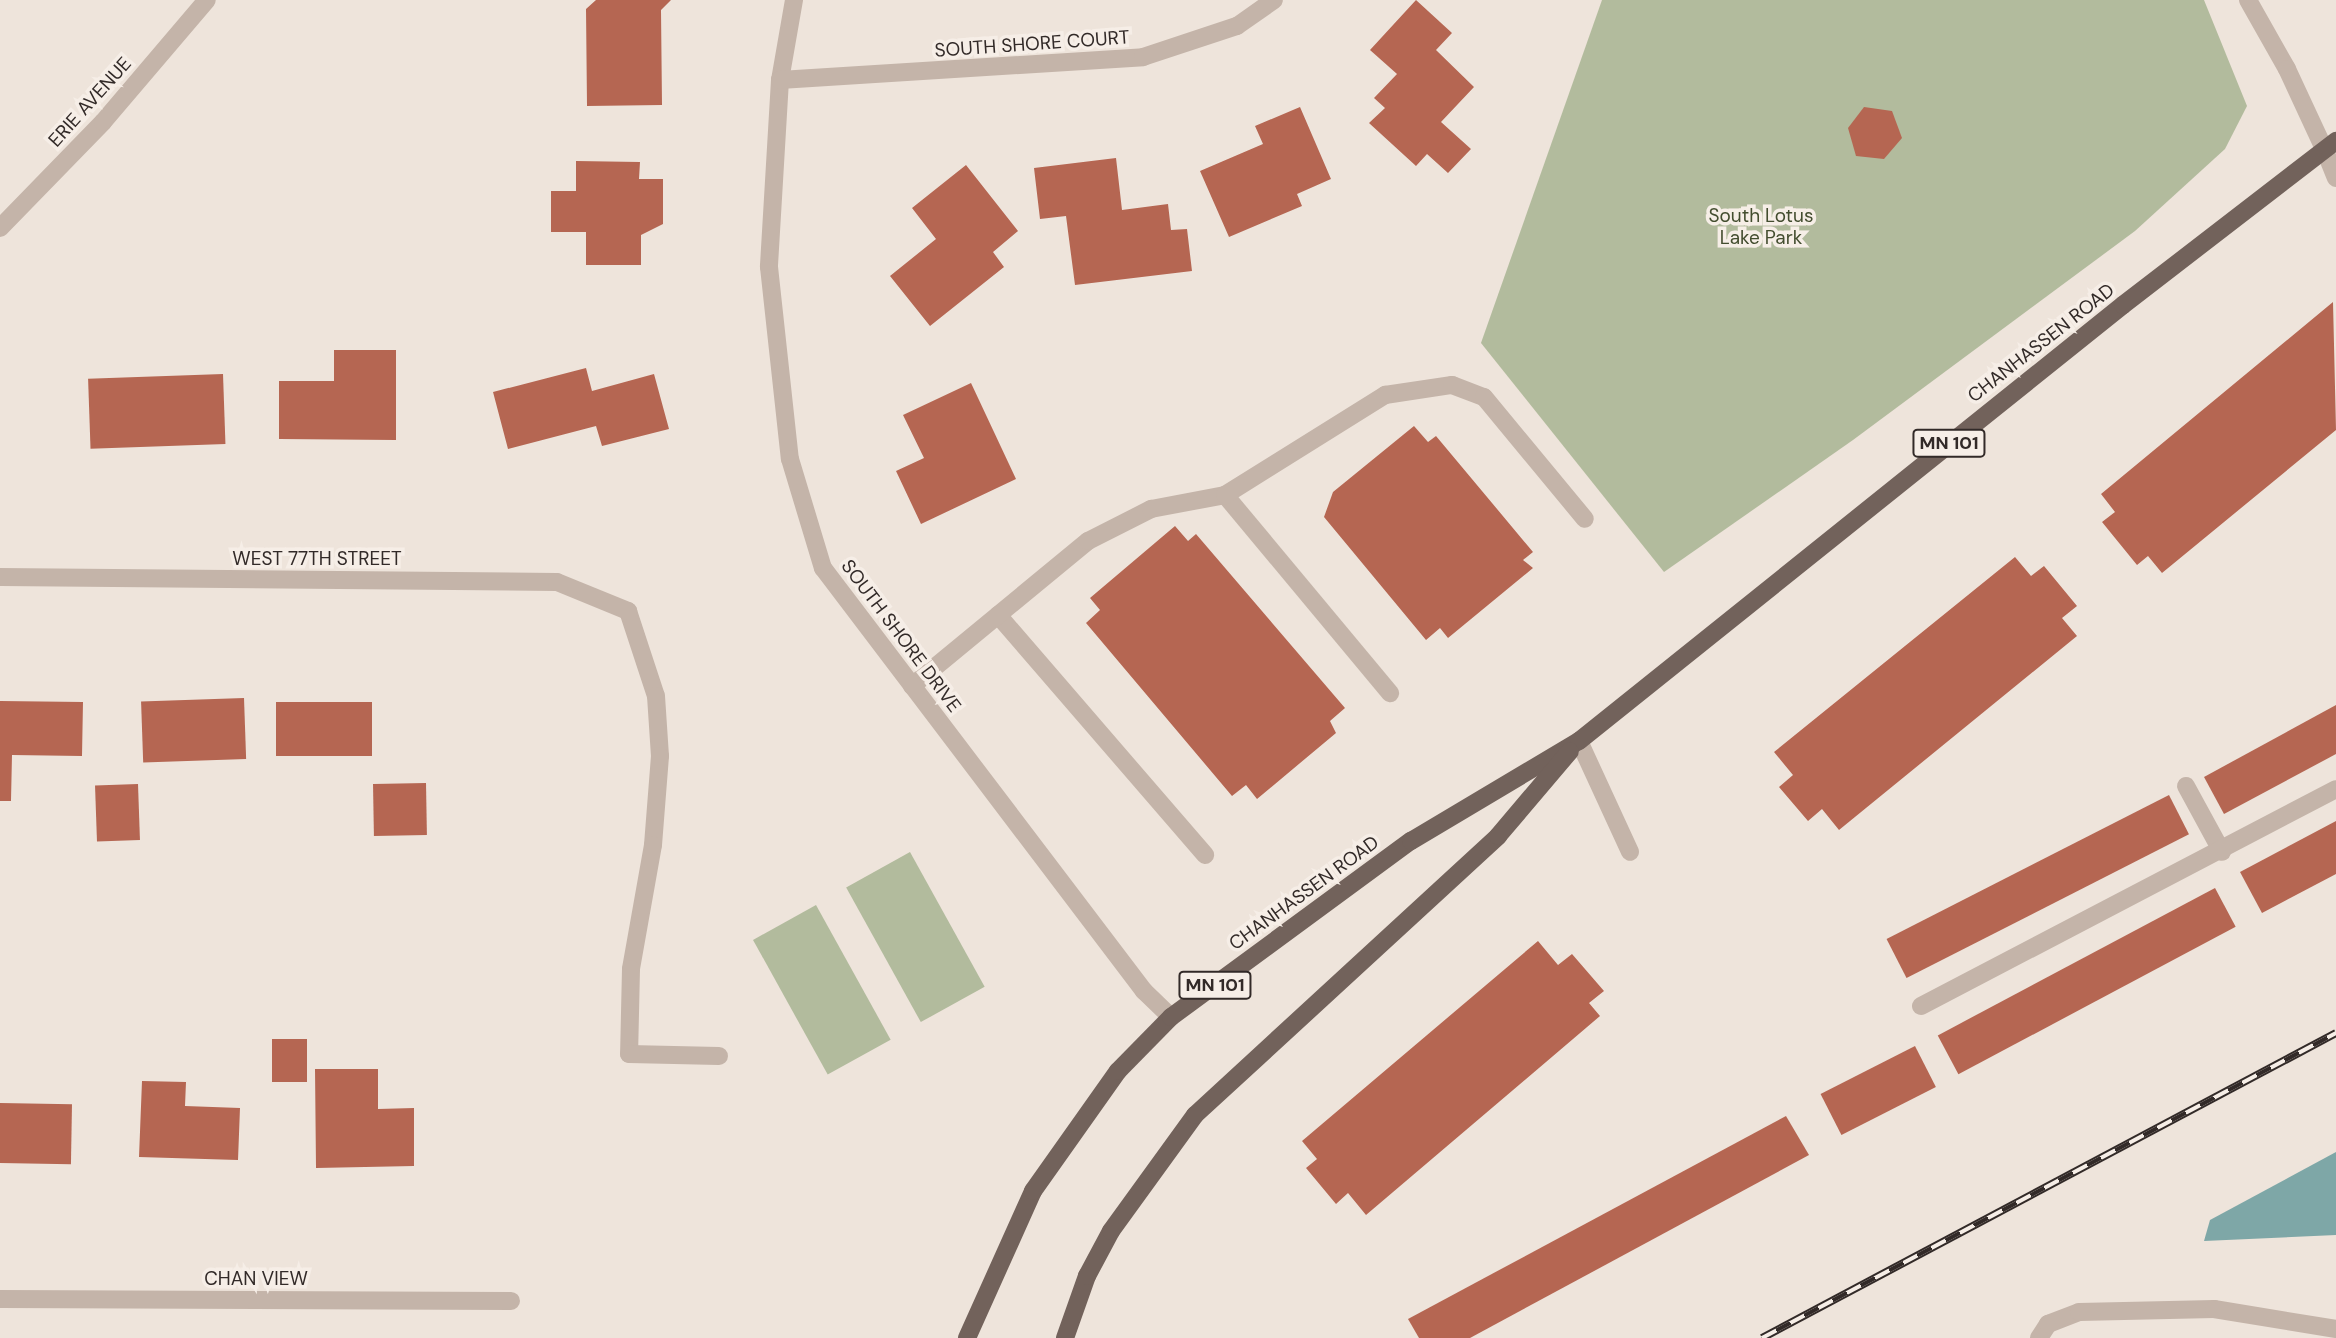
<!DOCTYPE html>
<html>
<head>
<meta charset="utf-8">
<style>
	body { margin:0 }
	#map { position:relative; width:2336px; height:1338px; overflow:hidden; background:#eee4db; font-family:"DM Sans",sans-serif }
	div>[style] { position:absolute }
	.green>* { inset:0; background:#b2bb9d; transform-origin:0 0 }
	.water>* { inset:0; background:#7ea7a7 }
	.building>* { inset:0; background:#b56652; transform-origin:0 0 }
	.lane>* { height:18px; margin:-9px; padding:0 9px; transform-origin:9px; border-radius:9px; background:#c4b4a9 }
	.street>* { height:18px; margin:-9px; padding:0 9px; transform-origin:9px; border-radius:9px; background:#c4b4a9 }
	.primary>* { height:18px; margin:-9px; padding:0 9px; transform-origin:9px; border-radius:9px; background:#72625b }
	.rail>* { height:8px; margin-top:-4px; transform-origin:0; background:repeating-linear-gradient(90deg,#f6eee7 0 16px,#322a28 0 32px); box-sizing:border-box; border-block:2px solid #322a28 }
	span { translate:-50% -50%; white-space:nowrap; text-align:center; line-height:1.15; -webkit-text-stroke:7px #f6eee7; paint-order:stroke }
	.shield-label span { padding:2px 5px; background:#f6eee7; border:2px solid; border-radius:5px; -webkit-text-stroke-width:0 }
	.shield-label { font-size:18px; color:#322a28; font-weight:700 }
	.street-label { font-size:19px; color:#322a28 }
	.park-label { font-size:19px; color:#434d2f }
</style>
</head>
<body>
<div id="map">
	<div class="green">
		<i style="clip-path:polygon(1602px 0,2204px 0,2247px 106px,2225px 149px,2135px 231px,1853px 440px,1664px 572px,1481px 343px)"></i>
		<i style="left:910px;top:852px;width:154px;height:73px;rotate:61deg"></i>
		<i style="left:816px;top:905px;width:154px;height:72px;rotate:61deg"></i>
	</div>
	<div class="water">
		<i style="clip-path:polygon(2336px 1152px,2336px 1235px,2204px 1241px,2210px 1220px)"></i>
	</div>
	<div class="building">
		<i style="clip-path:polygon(596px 0,671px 0,661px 10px,662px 105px,587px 106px,586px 9px)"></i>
		<i style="clip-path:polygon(1416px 0,1452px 33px,1436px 50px,1474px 87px,1441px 122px,1471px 149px,1448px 173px,1427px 154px,1416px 166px,1369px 123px,1385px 108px,1374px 98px,1397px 74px,1370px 50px)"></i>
		<i style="clip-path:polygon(1300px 107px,1331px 179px,1297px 194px,1302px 206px,1229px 237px,1200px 171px,1263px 144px,1255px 126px)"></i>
		<i style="clip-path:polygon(1864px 107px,1892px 111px,1902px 138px,1884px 159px,1856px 156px,1848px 128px)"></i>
		<i style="clip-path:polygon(1116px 158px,1122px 210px,1168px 204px,1171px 230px,1187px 229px,1192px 271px,1075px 285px,1066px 216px,1040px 219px,1034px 168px)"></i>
		<i style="clip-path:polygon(576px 161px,640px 162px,639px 179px,663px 179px,663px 224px,641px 235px,641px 265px,586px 265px,586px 232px,551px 232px,551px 191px,576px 191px)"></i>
		<i style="clip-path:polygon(966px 165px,1018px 231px,993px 252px,1004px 267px,930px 326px,890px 276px,936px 239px,912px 208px)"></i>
		<i style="clip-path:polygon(2333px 302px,2336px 430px,2162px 573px,2148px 556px,2137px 565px,2102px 522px,2115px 512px,2101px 494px)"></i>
		<i style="clip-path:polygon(334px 350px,396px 350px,396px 440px,279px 439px,279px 381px,334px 381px)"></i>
		<i style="clip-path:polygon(586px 368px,592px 391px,654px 374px,669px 429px,602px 446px,596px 426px,508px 449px,493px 392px)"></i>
		<i style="left:223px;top:374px;width:70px;height:135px;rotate:88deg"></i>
		<i style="clip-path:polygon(971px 383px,1016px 479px,921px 524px,896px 471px,924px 458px,903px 415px)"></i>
		<i style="clip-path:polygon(1414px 426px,1428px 442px,1436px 436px,1533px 552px,1523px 560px,1533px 568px,1448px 638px,1440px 628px,1426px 640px,1324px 517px,1333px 492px)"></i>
		<i style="clip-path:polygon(1175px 526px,1188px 541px,1196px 534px,1345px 708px,1330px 721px,1336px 733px,1257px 799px,1246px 785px,1232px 796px,1086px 623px,1100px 610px,1090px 598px)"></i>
		<i style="clip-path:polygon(2015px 557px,2031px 576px,2044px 566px,2077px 606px,2062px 618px,2077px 636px,1839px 830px,1822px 809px,1808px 821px,1779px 787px,1793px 775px,1774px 752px)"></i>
		<i style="left:244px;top:698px;width:61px;height:103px;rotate:88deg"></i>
		<i style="clip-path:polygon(0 701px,83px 702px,82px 756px,12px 755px,11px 801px,0 801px)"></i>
		<i style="left:276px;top:702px;width:96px;height:54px"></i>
		<i style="clip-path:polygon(2336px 705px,2336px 754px,2224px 814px,2204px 777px)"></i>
		<i style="left:426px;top:783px;width:52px;height:53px;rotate:89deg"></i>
		<i style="left:138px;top:784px;width:56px;height:43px;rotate:88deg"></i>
		<i style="left:2169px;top:795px;width:44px;height:317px;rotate:63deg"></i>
		<i style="clip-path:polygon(2336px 821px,2336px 874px,2262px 913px,2240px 872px)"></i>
		<i style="left:2215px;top:888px;width:44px;height:314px;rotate:62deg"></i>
		<i style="clip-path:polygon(1538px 941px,1558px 965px,1572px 954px,1604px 991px,1589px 1003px,1600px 1016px,1366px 1215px,1348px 1193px,1336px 1204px,1306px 1168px,1317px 1159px,1302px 1141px)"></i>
		<i style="left:272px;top:1039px;width:35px;height:43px"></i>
		<i style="left:1915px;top:1046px;width:46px;height:106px;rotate:63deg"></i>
		<i style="clip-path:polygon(315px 1069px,378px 1069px,378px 1109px,414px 1108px,414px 1166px,316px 1168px)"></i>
		<i style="clip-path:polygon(142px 1081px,186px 1082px,185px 1106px,240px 1108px,238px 1160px,139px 1157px)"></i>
		<i style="left:0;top:1103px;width:72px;height:60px;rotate:1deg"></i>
		<i style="clip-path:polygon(1786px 1116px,1809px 1155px,1470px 1338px,1419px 1338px,1408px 1319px)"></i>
	</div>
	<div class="lane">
		<i style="left:2325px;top:151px;width:29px;rotate:68deg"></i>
		<i style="left:1225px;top:495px;width:258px;rotate:50.2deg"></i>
		<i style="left:628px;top:611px;width:89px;rotate:71.8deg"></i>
		<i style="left:656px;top:696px;width:60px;rotate:86.2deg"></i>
		<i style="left:660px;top:756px;width:89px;rotate:94.5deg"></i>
		<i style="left:653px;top:845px;width:126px;rotate:100.1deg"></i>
		<i style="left:631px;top:969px;width:85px;rotate:91.3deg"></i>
		<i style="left:629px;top:1054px;width:90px;rotate:1.3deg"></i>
		<i style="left:998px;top:615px;width:317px;rotate:49.2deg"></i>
		<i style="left:912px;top:686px;width:228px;rotate:-39.5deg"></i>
		<i style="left:1088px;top:541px;width:71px;rotate:-26.9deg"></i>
		<i style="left:1151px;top:509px;width:75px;rotate:-10.7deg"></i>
		<i style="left:1225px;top:495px;width:189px;rotate:-32deg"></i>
		<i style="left:1385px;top:395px;width:68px;rotate:-8.5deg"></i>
		<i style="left:1452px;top:385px;width:34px;rotate:21deg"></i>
		<i style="left:1484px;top:397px;width:158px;rotate:50.4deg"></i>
		<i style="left:1579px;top:741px;width:122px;rotate:65.3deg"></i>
		<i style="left:2186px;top:786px;width:75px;rotate:61.4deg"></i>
		<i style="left:1921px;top:1006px;width:468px;rotate:-27.6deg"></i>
		<i style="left:2039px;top:1338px;width:17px;rotate:-57deg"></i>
		<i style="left:2048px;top:1324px;width:33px;rotate:-21deg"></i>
		<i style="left:2079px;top:1312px;width:135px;rotate:-1.3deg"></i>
		<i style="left:2214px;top:1309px;width:124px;rotate:9.3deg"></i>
	</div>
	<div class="street">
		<i style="left:794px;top:0;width:81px;rotate:99.9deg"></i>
		<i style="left:780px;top:80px;width:187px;rotate:93.4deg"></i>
		<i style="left:769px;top:267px;width:193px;rotate:83.8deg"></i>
		<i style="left:790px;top:459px;width:114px;rotate:73.2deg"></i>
		<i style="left:823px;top:568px;width:531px;rotate:52.81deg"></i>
		<i style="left:1144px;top:991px;width:37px;rotate:44deg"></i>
		<i style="left:2248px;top:0;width:79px;rotate:60.5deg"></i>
		<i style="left:2287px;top:69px;width:90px;rotate:65.1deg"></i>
		<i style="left:780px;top:80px;width:364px;rotate:-3.6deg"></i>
		<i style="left:1143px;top:57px;width:99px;rotate:-18.3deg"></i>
		<i style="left:1237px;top:26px;width:45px;rotate:-35.1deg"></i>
		<i style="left:0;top:228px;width:148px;rotate:-45.8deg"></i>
		<i style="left:103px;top:122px;width:160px;rotate:-49.6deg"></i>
		<i style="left:0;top:577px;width:557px;rotate:0.51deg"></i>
		<i style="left:557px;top:582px;width:77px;rotate:22.2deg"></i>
		<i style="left:0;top:1299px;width:511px;rotate:0.22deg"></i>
	</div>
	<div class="primary">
		<i style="left:967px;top:1338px;width:161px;rotate:-65.8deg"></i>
		<i style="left:1033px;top:1191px;width:147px;rotate:-54.7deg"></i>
		<i style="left:1118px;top:1071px;width:76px;rotate:-45.5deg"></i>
		<i style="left:1171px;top:1017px;width:298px;rotate:-36.3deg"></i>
		<i style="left:1411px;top:841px;width:196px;rotate:-30.8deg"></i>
		<i style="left:1579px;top:741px;width:697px;rotate:-38.71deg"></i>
		<i style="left:2123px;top:305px;width:269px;rotate:-37.6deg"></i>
		<i style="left:1065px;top:1338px;width:66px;rotate:-70.5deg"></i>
		<i style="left:1087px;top:1276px;width:51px;rotate:-61.9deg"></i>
		<i style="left:1111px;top:1231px;width:143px;rotate:-54.1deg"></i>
		<i style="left:1195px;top:1115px;width:412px;rotate:-42.6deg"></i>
		<i style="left:1498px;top:836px;width:111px;rotate:-49.7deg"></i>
	</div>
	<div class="rail">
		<i style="left:1762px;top:1338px;width:650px;rotate:-27.98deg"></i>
	</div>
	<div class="shield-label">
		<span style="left:1949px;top:443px">MN 101</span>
		<span style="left:1215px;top:985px">MN 101</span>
	</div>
	<div class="street-label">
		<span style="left:1032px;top:44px;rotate:-4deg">SOUTH SHORE COURT</span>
		<span style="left:90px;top:102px;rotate:-48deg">ERIE AVENUE</span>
		<span style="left:2041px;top:343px;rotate:-38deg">CHANHASSEN ROAD</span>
		<span style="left:317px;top:559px">WEST 77TH STREET</span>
		<span style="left:901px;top:636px;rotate:53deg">SOUTH SHORE DRIVE</span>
		<span style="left:1304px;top:893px;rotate:-36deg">CHANHASSEN ROAD</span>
		<span style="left:256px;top:1279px">CHAN VIEW</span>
	</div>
	<div class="park-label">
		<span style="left:1761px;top:227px">South Lotus<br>Lake Park</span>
	</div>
</div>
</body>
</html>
